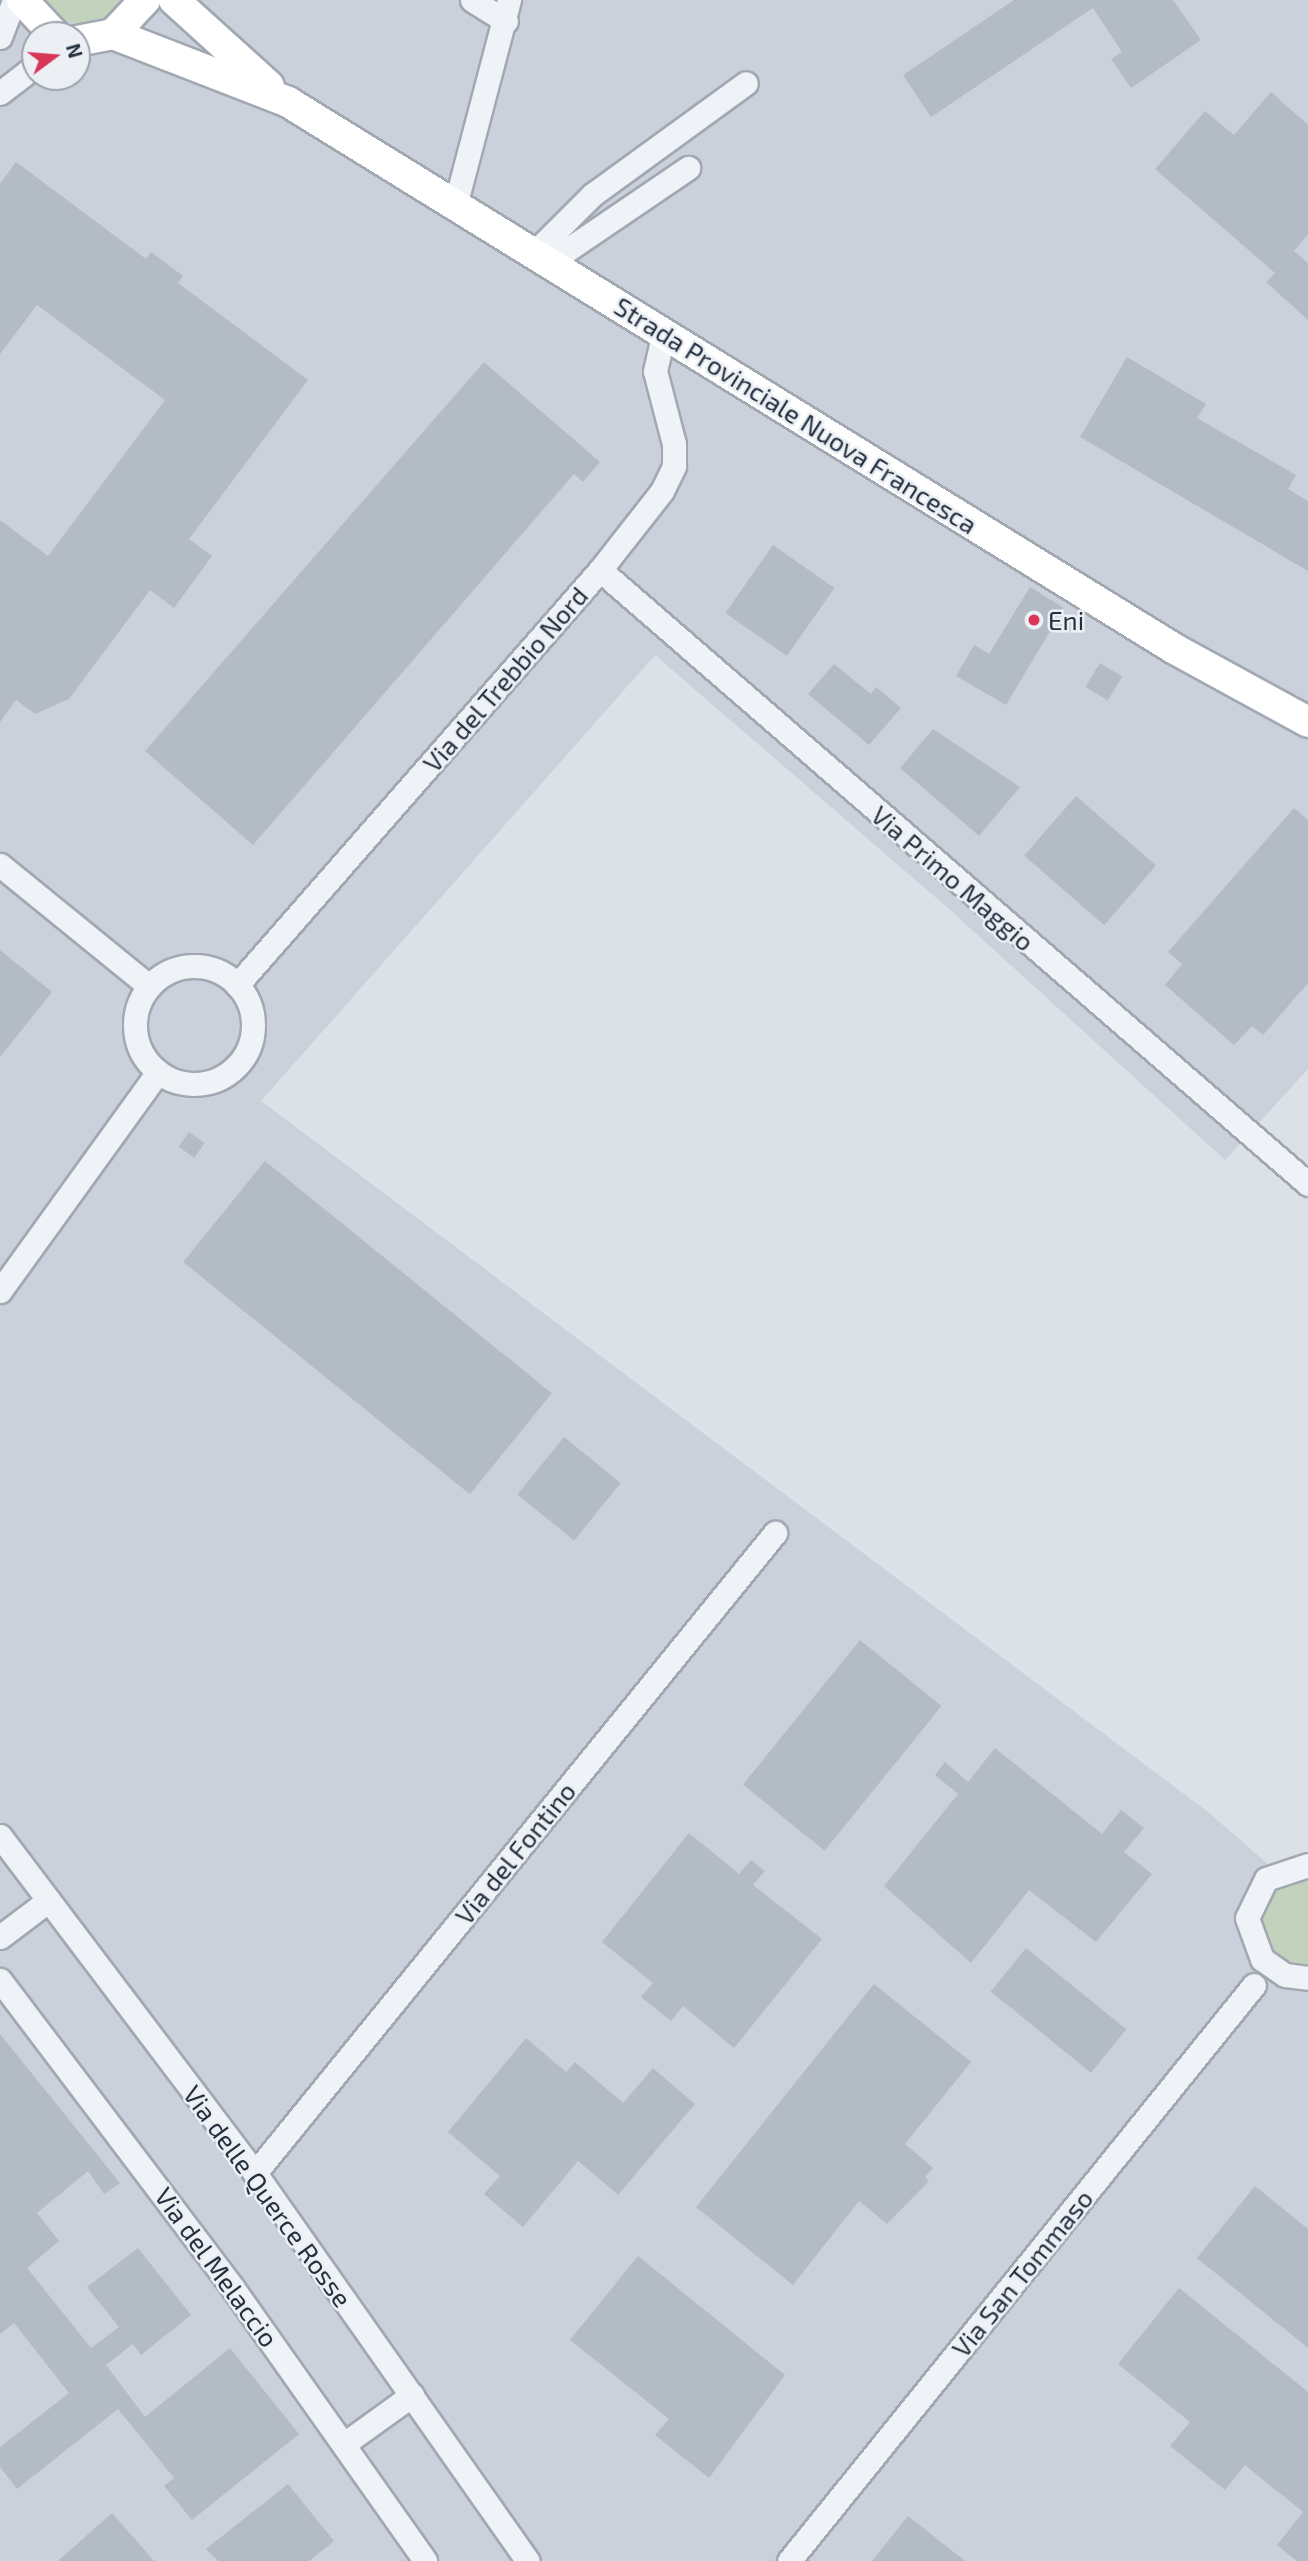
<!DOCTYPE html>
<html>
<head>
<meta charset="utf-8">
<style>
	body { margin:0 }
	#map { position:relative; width:1308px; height:2561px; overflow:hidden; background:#dce1e8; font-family:"Exo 2",sans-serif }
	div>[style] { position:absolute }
	.built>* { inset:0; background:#cad1da }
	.green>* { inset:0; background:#c3d2bd }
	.building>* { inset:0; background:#b3bbc5; transform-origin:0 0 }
	.roads { filter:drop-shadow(2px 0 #a1a8b2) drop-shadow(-2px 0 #a1a8b2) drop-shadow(0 2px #a1a8b2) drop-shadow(0 -2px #a1a8b2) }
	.minor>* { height:23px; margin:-11.5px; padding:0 11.5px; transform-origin:11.5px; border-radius:11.5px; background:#eff2f6 }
	.minor>.ring { margin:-11.5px; padding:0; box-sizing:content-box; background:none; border:23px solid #eff2f6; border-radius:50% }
	.major>* { height:30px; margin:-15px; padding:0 15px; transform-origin:15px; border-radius:15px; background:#fff }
	.dots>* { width:19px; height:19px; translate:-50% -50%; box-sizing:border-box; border:4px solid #ecf0f5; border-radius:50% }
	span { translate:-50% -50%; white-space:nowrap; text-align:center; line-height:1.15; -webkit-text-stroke:5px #ecf0f5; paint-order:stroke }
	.street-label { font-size:26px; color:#25303f }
	.poi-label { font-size:26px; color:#25303f }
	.left { translate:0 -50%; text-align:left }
	.north { position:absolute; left:21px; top:21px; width:70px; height:70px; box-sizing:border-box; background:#ecf0f5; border:2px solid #9ca3ac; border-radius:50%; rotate:74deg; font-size:19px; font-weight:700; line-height:28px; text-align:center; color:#25303f }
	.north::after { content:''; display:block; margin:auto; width:24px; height:32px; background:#d83656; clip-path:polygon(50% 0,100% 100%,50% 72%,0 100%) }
</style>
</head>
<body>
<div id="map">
	<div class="built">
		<i style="clip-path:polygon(evenodd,0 0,1308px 0,1308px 1069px,1225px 1160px,949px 909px,655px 655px,261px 1101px,1208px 1812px,1308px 1899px,1308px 2561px,0 2561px,0 0,35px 35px,77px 35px,77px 77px,35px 77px,35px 35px)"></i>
	</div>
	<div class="green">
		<i style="clip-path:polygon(41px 0,127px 0,106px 19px,84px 25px,62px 20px)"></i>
		<i style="clip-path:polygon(1308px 1875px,1308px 1966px,1298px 1966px,1268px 1947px,1259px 1919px,1266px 1896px,1279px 1882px)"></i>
	</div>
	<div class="building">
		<i style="clip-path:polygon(1014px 0,1173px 0,1201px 40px,1131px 88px,1111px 59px,1122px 52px,1093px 8px,931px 117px,903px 75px)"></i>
		<i style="clip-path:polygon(1271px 92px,1308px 125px,1308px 234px,1294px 251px,1308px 263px,1308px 320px,1266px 282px,1275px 273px,1155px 169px,1205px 111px,1234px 135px)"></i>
		<i style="clip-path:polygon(16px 162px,146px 259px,151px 252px,183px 276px,178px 283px,308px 380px,189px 539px,212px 556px,174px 608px,150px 590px,69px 699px,35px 714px,16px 700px,0 722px,0 520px,48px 556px,165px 400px,37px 305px,0 354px,0 184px)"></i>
		<i style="clip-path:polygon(1127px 357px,1206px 404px,1197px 418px,1296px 475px,1288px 489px,1308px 501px,1308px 571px,1080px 437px)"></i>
		<i style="clip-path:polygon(484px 362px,600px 462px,583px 482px,574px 474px,253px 845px,145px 751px)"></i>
		<i style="left:773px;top:545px;width:75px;height:83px;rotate:35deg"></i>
		<i style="clip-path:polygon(1030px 587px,1064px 608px,1006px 705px,956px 676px,974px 645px,989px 654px)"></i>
		<i style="left:1100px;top:663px;width:26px;height:28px;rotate:31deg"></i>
		<i style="clip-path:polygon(834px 664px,871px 694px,876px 687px,901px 708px,869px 745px,808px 694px)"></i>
		<i style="clip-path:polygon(933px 729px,1020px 787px,979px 836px,900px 768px)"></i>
		<i style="left:1076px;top:796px;width:106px;height:79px;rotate:41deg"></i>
		<i style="clip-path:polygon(1294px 808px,1308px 820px,1308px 983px,1263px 1035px,1252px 1026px,1234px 1045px,1165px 985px,1182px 964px,1168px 952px)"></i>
		<i style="clip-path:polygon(0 950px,52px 992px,0 1057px)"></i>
		<i style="left:189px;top:1132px;width:19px;height:18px;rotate:35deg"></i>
		<i style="left:265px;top:1161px;width:369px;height:130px;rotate:39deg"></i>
		<i style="left:564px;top:1437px;width:73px;height:74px;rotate:39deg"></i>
		<i style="left:860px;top:1640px;width:105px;height:186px;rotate:39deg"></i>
		<i style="clip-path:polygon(995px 1748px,1102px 1834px,1121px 1810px,1144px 1828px,1124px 1852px,1152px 1874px,1096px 1942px,1029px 1890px,971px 1963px,884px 1886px,958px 1794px,935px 1775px,945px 1762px,968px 1782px)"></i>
		<i style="clip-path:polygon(689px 1833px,739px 1874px,751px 1860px,765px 1871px,753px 1885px,822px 1939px,734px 2048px,683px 2006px,671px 2021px,641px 1997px,653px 1983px,602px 1942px)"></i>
		<i style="left:1026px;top:1948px;width:129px;height:56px;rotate:39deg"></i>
		<i style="clip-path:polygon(874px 1984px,971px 2062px,905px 2144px,933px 2168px,925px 2177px,929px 2181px,887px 2224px,859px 2201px,793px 2285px,696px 2207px)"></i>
		<i style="clip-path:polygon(0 2034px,120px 2183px,104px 2194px,88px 2171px,37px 2213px,59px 2241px,27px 2268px,91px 2348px,119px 2327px,87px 2287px,138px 2248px,191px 2315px,141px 2355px,133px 2344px,106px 2365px,145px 2417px,230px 2348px,299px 2434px,192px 2520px,164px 2486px,174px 2478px,118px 2409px,17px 2489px,0 2467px,0 2447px,69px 2393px,14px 2323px,0 2334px)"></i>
		<i style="clip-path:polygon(526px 2038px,566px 2072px,575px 2062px,623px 2103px,653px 2068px,695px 2104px,618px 2195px,578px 2161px,523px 2227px,484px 2194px,500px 2176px,448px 2132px)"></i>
		<i style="clip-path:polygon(1255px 2186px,1308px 2229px,1308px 2348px,1197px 2258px)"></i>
		<i style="clip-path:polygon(638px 2256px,785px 2375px,709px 2478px,655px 2435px,669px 2419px,570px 2340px)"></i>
		<i style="clip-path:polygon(1179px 2288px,1308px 2392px,1308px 2561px,1297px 2561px,1277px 2545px,1303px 2512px,1245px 2465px,1225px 2490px,1170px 2446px,1190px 2422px,1118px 2364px)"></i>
		<i style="clip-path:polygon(288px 2484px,334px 2541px,309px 2561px,218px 2561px,206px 2549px)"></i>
		<i style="clip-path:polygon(112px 2513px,154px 2561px,58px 2561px)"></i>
		<i style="clip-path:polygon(908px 2516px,965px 2561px,872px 2561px)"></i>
	</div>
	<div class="roads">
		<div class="minor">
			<i style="left:472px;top:0;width:40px;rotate:32deg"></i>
			<i style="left:0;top:37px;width:40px;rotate:-69deg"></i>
			<i style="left:0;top:93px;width:44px;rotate:-37.6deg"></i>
			<i style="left:456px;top:202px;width:209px;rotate:-75.3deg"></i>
			<i style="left:536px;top:251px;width:79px;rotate:-45deg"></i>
			<i style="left:592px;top:195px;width:190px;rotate:-36deg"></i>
			<i style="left:551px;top:261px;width:166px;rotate:-34.2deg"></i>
			<i style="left:600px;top:570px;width:937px;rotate:40.93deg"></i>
			<i style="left:0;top:865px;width:192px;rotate:39.1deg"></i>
			<i class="ring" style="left:135px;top:966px;width:95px;height:95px"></i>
			<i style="left:237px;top:985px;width:551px;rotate:-48.82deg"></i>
			<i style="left:600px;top:570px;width:100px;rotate:-51.9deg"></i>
			<i style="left:662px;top:491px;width:28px;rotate:-64deg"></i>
			<i style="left:674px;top:466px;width:22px;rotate:-90deg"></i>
			<i style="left:674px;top:444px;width:75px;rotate:-104.6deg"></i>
			<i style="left:655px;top:371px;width:37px;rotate:-77deg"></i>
			<i style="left:0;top:1291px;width:270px;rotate:-54.2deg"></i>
			<i style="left:0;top:1836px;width:423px;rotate:52.9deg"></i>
			<i style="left:255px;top:2173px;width:474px;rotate:54.9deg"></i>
			<i style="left:1308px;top:1865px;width:44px;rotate:161.6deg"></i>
			<i style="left:1266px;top:1879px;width:43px;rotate:116deg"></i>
			<i style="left:1247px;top:1918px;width:44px;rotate:69.9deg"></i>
			<i style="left:1262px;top:1959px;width:28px;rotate:35deg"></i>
			<i style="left:1285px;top:1975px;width:23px;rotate:7deg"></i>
			<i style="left:0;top:1937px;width:61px;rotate:-37.1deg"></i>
			<i style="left:0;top:1980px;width:385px;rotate:52.9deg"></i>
			<i style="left:232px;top:2287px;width:335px;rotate:54.8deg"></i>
			<i style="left:255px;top:2173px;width:825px;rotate:-50.91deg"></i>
			<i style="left:344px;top:2444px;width:84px;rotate:-35.8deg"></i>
			<i style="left:789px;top:2561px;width:740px;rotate:-51.09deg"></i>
		</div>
		<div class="major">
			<i style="left:22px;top:0;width:48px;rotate:46.7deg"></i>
			<i style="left:174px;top:0;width:128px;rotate:42.2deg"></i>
			<i style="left:113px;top:34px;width:188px;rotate:21.2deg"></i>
			<i style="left:288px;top:102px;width:1040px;rotate:31.67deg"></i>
			<i style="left:1173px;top:648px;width:154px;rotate:28.7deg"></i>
			<i style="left:77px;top:41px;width:37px;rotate:-11deg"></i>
			<i style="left:113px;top:34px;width:47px;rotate:-46.7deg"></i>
		</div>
	</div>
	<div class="dots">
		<i style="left:1034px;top:620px;background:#d83656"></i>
	</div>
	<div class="street-label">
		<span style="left:796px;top:415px;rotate:32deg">Strada Provinciale Nuova Francesca</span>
		<span style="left:505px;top:679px;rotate:-49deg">Via del Trebbio Nord</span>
		<span style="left:953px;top:878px;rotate:41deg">Via Primo Maggio</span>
		<span style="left:515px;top:1853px;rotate:-51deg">Via del Fontino</span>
		<span style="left:268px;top:2196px;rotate:54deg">Via delle Querce Rosse</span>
		<span style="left:217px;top:2267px;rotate:54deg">Via del Melaccio</span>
		<span style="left:1022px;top:2273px;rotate:-51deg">Via San Tommaso</span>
	</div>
	<div class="poi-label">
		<span class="left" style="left:1048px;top:620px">Eni</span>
	</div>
	<div class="north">N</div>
</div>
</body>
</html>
